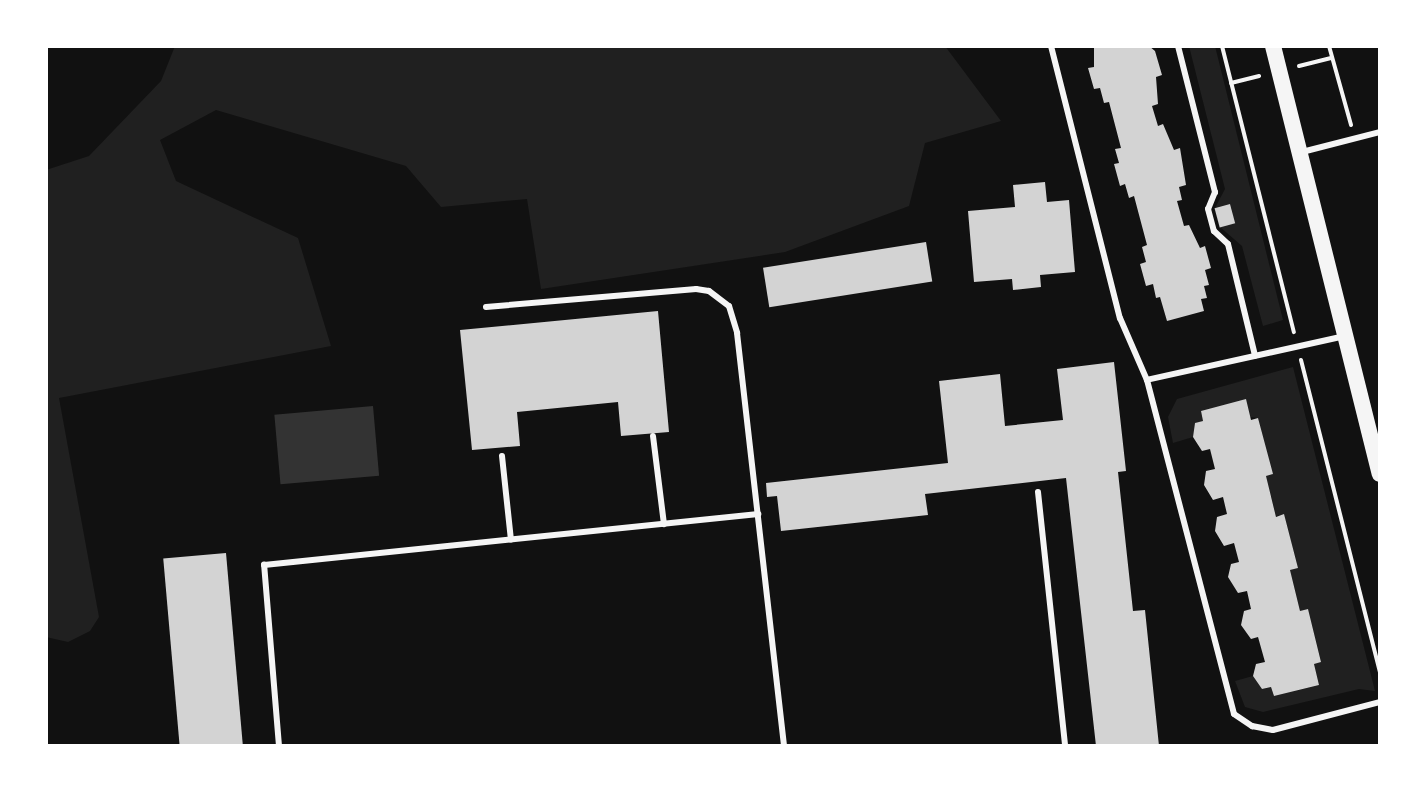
<!DOCTYPE html>
<html>
<head>
<meta charset="utf-8">
<style>
	body { margin:0 }
	#map { position:relative; width:1426px; height:792px; overflow:hidden; background:#111; font-family:Commissioner,sans-serif }
	div>[style] { position:absolute }
	.green>* { inset:0; background:#202020 }
	.water>* { inset:0; background:#333; transform-origin:0 0 }
	.building>* { inset:0; background:#d3d3d3; transform-origin:0 0 }
	.path>* { height:4px; margin:-2px; padding:0 2px; transform-origin:2px; border-radius:2px; background:#f5f5f5 }
	.service>* { height:6px; margin:-3px; padding:0 3px; transform-origin:3px; border-radius:3px; background:#f5f5f5 }
	.secondary>* { height:16px; margin:-8px; padding:0 8px; transform-origin:8px; border-radius:8px; background:#f5f5f5 }
	span { translate:-50% -50%; white-space:nowrap; text-align:center; line-height:1.15; -webkit-text-stroke:8px #fff; paint-order:stroke }
	.frame { position:absolute; inset:0; border:48px solid #fff; pointer-events:none }
</style>
</head>
<body>
<div id="map">
	<div class="green">
		<i style="clip-path:polygon(175px 46px,945px 46px,1001px 121px,925px 143px,909px 206px,785px 252px,541px 289px,527px 199px,441px 207px,406px 166px,216px 110px,160px 140px,176px 181px,298px 238px,331px 346px,59px 398px,99px 617px,90px 631px,68px 642px,46px 637px,46px 170px,89px 156px,161px 81px)"></i>
		<i style="clip-path:polygon(1189px 46px,1215px 46px,1283px 320px,1263px 326px,1242px 246px,1220px 227px,1235px 222px,1230px 204px,1215px 208px,1225px 189px)"></i>
		<i style="clip-path:polygon(1293px 367px,1375px 691px,1359px 689px,1263px 712px,1245px 707px,1235px 681px,1253px 676px,1262px 689px,1271px 687px,1274px 696px,1319px 685px,1314px 664px,1321px 661px,1308px 609px,1300px 611px,1290px 570px,1298px 568px,1284px 515px,1276px 516px,1266px 476px,1272px 474px,1258px 418px,1201px 411px,1203px 421px,1195px 423px,1193px 437px,1173px 443px,1168px 417px,1177px 399px)"></i>
	</div>
	<div class="water">
		<i style="left:373px;top:406px;width:70px;height:99px;rotate:85deg"></i>
	</div>
	<div class="building">
		<i style="clip-path:polygon(1094px 46px,1149px 46px,1155px 51px,1162px 75px,1156px 77px,1158px 104px,1152px 106px,1158px 126px,1163px 124px,1174px 150px,1180px 148px,1186px 185px,1179px 187px,1182px 200px,1177px 201px,1184px 226px,1189px 225px,1200px 248px,1205px 246px,1211px 268px,1205px 270px,1209px 285px,1204px 286px,1207px 298px,1201px 299px,1204px 311px,1167px 321px,1160px 297px,1156px 298px,1153px 284px,1146px 286px,1140px 264px,1146px 262px,1142px 247px,1147px 245px,1134px 196px,1129px 198px,1125px 184px,1120px 186px,1114px 164px,1119px 163px,1115px 149px,1121px 148px,1109px 102px,1104px 103px,1100px 88px,1094px 89px,1088px 68px,1094px 67px)"></i>
		<i style="clip-path:polygon(1045px 182px,1047px 202px,1069px 200px,1075px 272px,1040px 275px,1041px 287px,1013px 290px,1012px 279px,974px 282px,968px 211px,1015px 207px,1013px 185px)"></i>
		<i style="left:1230px;top:204px;width:20px;height:16px;rotate:75deg"></i>
		<i style="left:926px;top:242px;width:40px;height:165px;rotate:81deg"></i>
		<i style="clip-path:polygon(658px 311px,669px 432px,621px 436px,618px 402px,517px 412px,520px 446px,472px 450px,460px 330px)"></i>
		<i style="clip-path:polygon(1114px 362px,1126px 471px,1118px 472px,1133px 611px,1145px 610px,1159px 746px,1096px 746px,1066px 478px,925px 494px,928px 515px,781px 531px,777px 496px,767px 497px,766px 483px,948px 463px,939px 381px,1000px 374px,1005px 426px,1063px 420px,1057px 369px)"></i>
		<i style="clip-path:polygon(1246px 399px,1251px 420px,1258px 418px,1273px 474px,1266px 476px,1276px 517px,1284px 514px,1298px 568px,1290px 570px,1300px 611px,1308px 609px,1321px 662px,1314px 664px,1319px 685px,1274px 696px,1271px 687px,1262px 689px,1253px 676px,1256px 664px,1265px 662px,1258px 637px,1251px 639px,1241px 625px,1244px 611px,1251px 609px,1247px 591px,1238px 593px,1228px 577px,1231px 564px,1239px 562px,1234px 543px,1224px 546px,1215px 531px,1217px 517px,1227px 514px,1223px 497px,1213px 500px,1204px 485px,1206px 471px,1215px 469px,1210px 449px,1202px 451px,1193px 437px,1195px 423px,1203px 421px,1201px 411px)"></i>
		<i style="left:226px;top:553px;width:194px;height:63px;rotate:85deg"></i>
	</div>
	<div class="path">
		<i style="left:1222px;top:46px;width:295px;rotate:75.9deg"></i>
		<i style="left:1329px;top:46px;width:82px;rotate:74.4deg"></i>
		<i style="left:1299px;top:66px;width:34px;rotate:-14deg"></i>
		<i style="left:1231px;top:83px;width:29px;rotate:-14deg"></i>
		<i style="left:1301px;top:360px;width:322px;rotate:75.8deg"></i>
	</div>
	<div class="service">
		<i style="left:1051px;top:46px;width:281px;rotate:75.8deg"></i>
		<i style="left:1120px;top:318px;width:68px;rotate:66.5deg"></i>
		<i style="left:1178px;top:46px;width:151px;rotate:75.8deg"></i>
		<i style="left:1215px;top:192px;width:18px;rotate:112deg"></i>
		<i style="left:1208px;top:209px;width:23px;rotate:75deg"></i>
		<i style="left:1214px;top:231px;width:19px;rotate:43deg"></i>
		<i style="left:1228px;top:244px;width:115px;rotate:76.4deg"></i>
		<i style="left:1302px;top:152px;width:81px;rotate:-14.4deg"></i>
		<i style="left:486px;top:307px;width:211px;rotate:-4.9deg"></i>
		<i style="left:696px;top:289px;width:13px;rotate:9deg"></i>
		<i style="left:709px;top:291px;width:25px;rotate:37deg"></i>
		<i style="left:729px;top:306px;width:28px;rotate:73deg"></i>
		<i style="left:737px;top:333px;width:416px;rotate:83.5deg"></i>
		<i style="left:1345px;top:336px;width:203px;rotate:167.5deg"></i>
		<i style="left:1147px;top:380px;width:345px;rotate:75.4deg"></i>
		<i style="left:1234px;top:714px;width:22px;rotate:34deg"></i>
		<i style="left:1252px;top:726px;width:21px;rotate:11deg"></i>
		<i style="left:1273px;top:730px;width:111px;rotate:-14.7deg"></i>
		<i style="left:653px;top:436px;width:89px;rotate:82.9deg"></i>
		<i style="left:502px;top:456px;width:84px;rotate:83.9deg"></i>
		<i style="left:1038px;top:492px;width:255px;rotate:83.9deg"></i>
		<i style="left:279px;top:746px;width:182px;rotate:-94.7deg"></i>
		<i style="left:264px;top:565px;width:497px;rotate:-5.9deg"></i>
	</div>
	<div class="secondary">
		<i style="left:1273px;top:46px;width:441px;rotate:76deg"></i>
	</div>
	<div class="frame"></div>
</div>
</body>
</html>
